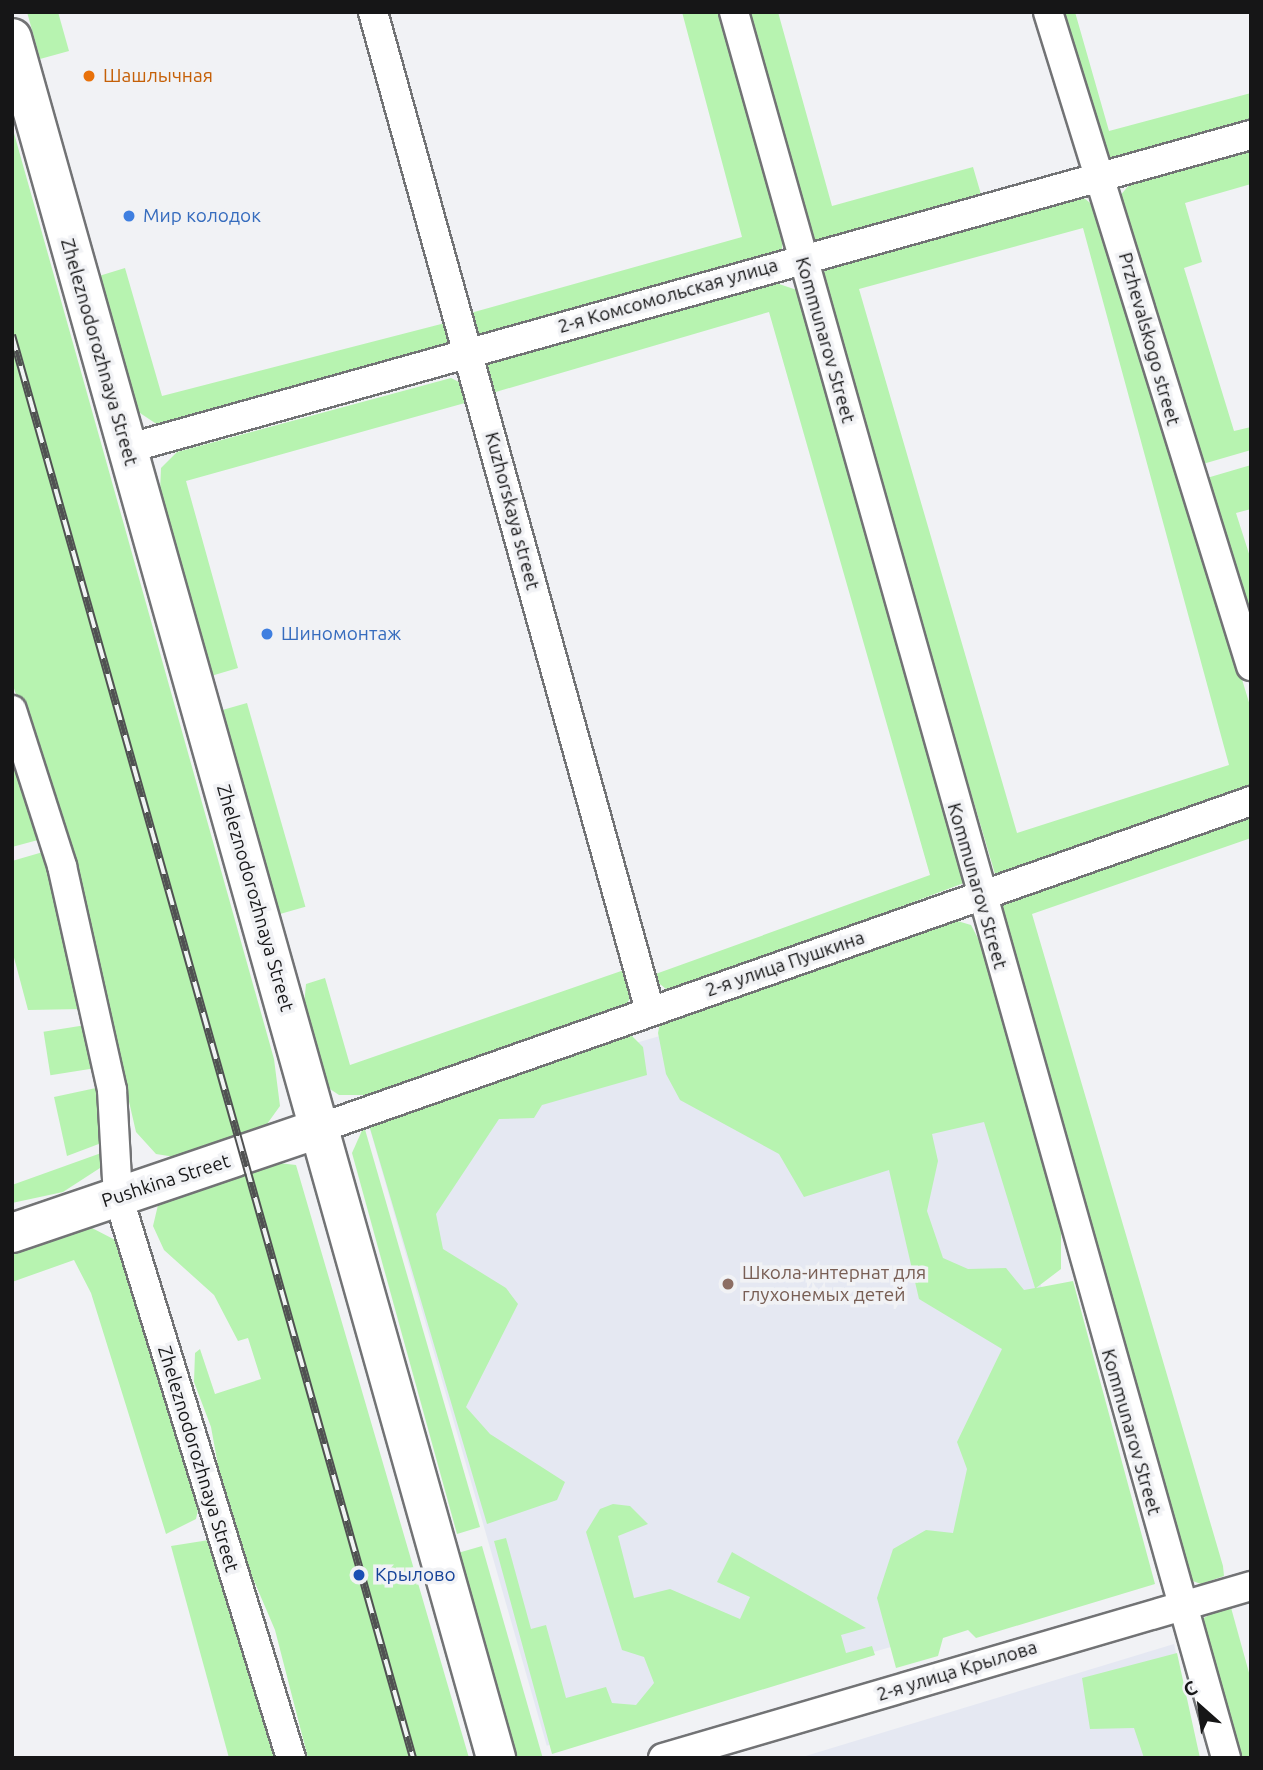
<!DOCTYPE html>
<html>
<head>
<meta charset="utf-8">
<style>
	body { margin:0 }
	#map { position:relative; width:1263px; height:1770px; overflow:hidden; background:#f1f2f5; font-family:Ubuntu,sans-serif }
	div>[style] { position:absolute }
	.built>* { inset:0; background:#e5e8f2; transform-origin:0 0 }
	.green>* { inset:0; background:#b7f3b0; transform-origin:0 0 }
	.roads { filter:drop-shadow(2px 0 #727375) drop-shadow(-2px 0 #727375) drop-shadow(0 2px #727375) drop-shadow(0 -2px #727375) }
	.minor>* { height:28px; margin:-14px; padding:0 14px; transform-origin:14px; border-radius:14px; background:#fff }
	.secondary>* { height:38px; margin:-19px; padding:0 19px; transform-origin:19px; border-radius:19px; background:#fff }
	.rail>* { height:8px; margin-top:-4px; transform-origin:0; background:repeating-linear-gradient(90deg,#f1f2f5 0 16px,#505152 0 32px); box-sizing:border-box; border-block:2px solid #505152 }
	.dots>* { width:19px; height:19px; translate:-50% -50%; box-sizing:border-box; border:4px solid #f1f2f5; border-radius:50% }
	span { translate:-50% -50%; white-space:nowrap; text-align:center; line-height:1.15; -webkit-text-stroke:7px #f1f2f5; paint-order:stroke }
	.food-label { font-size:19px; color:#c56008 }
	.left { translate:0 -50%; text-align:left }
	.shop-label { font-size:19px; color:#366cbe }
	.street-label { font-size:19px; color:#161617 }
	.education-label { font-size:19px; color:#785e54 }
	.transit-label { font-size:19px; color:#164399 }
	.frame { position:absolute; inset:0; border:14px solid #161617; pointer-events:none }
	.north { position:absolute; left:1165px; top:1672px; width:70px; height:70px; -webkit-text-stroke:5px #f1f2f5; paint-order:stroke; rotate:332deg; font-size:19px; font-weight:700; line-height:28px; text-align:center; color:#161617 }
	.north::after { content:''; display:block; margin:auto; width:24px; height:32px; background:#161617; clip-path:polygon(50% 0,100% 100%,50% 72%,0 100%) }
</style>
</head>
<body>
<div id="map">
	<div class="built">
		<i style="left:946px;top:954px;width:651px;height:602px;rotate:74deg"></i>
		<i style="clip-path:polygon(1174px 1644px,1199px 1758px,799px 1758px)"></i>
	</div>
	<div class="green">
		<i style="clip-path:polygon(27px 12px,58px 12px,69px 51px,40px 59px)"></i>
		<i style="clip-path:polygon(682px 12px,721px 12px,783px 240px,781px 257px,475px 341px,467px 314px,742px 237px)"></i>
		<i style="clip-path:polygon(742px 12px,778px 12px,832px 206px,973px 167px,983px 201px,815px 247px)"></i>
		<i style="clip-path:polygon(1056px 12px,1075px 12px,1109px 131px,1251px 93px,1251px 124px,1106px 162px)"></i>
		<i style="clip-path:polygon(12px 126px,274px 1059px,280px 1106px,267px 1124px,175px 1157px,156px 1154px,136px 1132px,84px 906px,12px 682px)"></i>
		<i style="clip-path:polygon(1251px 145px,1251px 184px,1185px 203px,1202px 262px,1184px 268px,1234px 431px,1251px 427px,1251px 450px,1196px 466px,1119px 197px,1135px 178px)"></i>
		<i style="clip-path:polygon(evenodd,1084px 198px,1100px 211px,1251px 709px,1251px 792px,995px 874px,820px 282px,825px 270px,850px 261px,1084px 198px,1083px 228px,1229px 765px,1017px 833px,859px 289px,1083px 228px)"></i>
		<i style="clip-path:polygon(125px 268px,162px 396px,449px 322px,451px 340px,443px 351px,170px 427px,158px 425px,137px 411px,99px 276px)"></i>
		<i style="clip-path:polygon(773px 282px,800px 291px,964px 883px,671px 993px,650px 976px,930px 875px,769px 312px,489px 394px,481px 366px)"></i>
		<i style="clip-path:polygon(451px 378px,465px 385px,472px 401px,186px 481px,238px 668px,211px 676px,160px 492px,161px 468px,177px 452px)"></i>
		<i style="clip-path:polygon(1251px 465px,1251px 509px,1236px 513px,1251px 560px,1251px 632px,1200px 480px)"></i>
		<i style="left:247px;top:703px;width:212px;height:31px;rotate:74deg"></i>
		<i style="clip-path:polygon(12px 758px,38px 840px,12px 847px)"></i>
		<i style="clip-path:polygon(1251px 816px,1251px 838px,1032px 914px,1223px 1566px,1224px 1576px,1201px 1584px,1190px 1580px,1000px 907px,1016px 895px)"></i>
		<i style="clip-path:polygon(43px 852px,82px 1009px,28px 1010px,12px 950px,12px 861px)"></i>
		<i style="clip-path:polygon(evenodd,954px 920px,971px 925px,982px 946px,1061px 1227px,1061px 1269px,1036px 1288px,1073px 1281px,1155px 1584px,976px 1638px,968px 1630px,943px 1638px,938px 1656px,896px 1668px,877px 1598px,893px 1549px,926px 1530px,953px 1533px,967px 1469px,957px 1442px,1002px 1349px,919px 1299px,889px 1170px,804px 1197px,779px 1154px,680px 1100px,666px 1074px,658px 1033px,660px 1023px,954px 920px,984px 1122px,1035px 1288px,1024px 1290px,1006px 1268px,968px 1269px,943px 1258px,927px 1211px,938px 1161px,932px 1134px,984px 1122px)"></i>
		<i style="clip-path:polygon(627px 969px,632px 996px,623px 1008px,372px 1095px,339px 1095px,327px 1087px,303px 1015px,306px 984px,325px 978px,350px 1065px)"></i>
		<i style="left:86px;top:1025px;width:44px;height:43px;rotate:81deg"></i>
		<i style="clip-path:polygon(628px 1032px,643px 1047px,647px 1075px,542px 1105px,534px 1118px,499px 1119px,436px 1214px,443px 1249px,506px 1288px,518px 1304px,466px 1407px,490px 1434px,565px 1482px,557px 1500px,487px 1524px,369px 1125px)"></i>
		<i style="clip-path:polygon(96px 1088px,104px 1142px,67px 1156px,54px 1097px)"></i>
		<i style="clip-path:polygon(364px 1126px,480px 1527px,457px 1534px,352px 1153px)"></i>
		<i style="clip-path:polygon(104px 1152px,100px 1168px,63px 1192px,12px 1203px,12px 1185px)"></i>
		<i style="clip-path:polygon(269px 1162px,296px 1165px,469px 1758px,308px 1758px,275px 1630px,228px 1520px,211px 1427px,194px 1382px,195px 1353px,200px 1349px,215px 1394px,261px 1379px,248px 1338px,238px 1341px,214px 1295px,164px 1250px,153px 1226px,158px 1205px,178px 1191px)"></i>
		<i style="clip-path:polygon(92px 1228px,121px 1243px,198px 1510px,196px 1519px,166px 1534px,91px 1293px,74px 1260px,12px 1282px,12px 1253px)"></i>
		<i style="clip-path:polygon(613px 1504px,630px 1506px,648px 1524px,618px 1536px,634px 1598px,670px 1589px,740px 1619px,750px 1597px,717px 1582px,732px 1552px,866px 1628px,841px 1635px,846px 1653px,872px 1646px,875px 1655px,552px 1754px,494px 1541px,506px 1538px,531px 1629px,546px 1625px,566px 1698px,606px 1687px,612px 1703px,636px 1705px,654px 1683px,644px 1657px,622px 1650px,586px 1532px,600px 1509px)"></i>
		<i style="clip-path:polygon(209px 1540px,218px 1552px,283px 1758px,229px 1758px,171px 1546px)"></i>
		<i style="left:482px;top:1546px;width:221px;height:26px;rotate:74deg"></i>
		<i style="clip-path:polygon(1230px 1604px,1251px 1680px,1251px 1758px,1235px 1758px,1198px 1621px)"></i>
		<i style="clip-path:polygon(1177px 1653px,1200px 1758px,1144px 1758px,1134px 1728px,1090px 1729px,1082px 1678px)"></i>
	</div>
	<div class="roads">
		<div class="minor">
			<i style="left:373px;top:12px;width:1037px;rotate:74.5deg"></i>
			<i style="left:734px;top:12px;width:1814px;rotate:74.26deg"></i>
			<i style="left:1048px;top:12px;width:685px;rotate:72.76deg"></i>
			<i style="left:126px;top:449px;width:1168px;rotate:-15.6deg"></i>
			<i style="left:12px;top:710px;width:164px;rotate:72.2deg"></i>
			<i style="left:62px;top:866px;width:230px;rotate:77.4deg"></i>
			<i style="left:112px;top:1090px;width:106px;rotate:86.8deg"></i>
			<i style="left:118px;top:1196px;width:588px;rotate:72.89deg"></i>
			<i style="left:320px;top:1128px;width:987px;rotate:-19.35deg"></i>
			<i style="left:663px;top:1758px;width:613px;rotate:-16.31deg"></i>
		</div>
		<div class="secondary">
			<i style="left:12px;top:38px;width:1787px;rotate:74.28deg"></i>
			<i style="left:12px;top:1233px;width:325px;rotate:-18.8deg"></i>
		</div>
	</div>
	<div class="rail">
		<i style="left:12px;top:335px;width:1478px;rotate:74.26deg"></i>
	</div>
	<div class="dots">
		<i style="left:89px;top:76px;background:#e8710a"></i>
		<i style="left:129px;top:216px;background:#3f7fe0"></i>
		<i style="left:267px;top:634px;background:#3f7fe0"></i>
		<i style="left:728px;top:1284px;background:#8d6e63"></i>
		<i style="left:359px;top:1575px;background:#1a4fb4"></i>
	</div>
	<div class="food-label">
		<span class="left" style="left:103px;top:76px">Шашлычная</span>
	</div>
	<div class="shop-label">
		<span class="left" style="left:143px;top:216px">Мир колодок</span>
		<span class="left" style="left:281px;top:634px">Шиномонтаж</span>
	</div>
	<div class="street-label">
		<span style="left:668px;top:296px;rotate:-16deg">2-я Комсомольская улица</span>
		<span style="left:1149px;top:339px;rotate:74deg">Przhevalskogo street</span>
		<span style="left:825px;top:340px;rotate:74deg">Kommunarov Street</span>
		<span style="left:99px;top:352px;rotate:74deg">Zheleznodorozhnaya Street</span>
		<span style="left:512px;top:511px;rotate:75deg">Kuzhorskaya street</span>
		<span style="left:977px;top:886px;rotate:74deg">Kommunarov Street</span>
		<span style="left:255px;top:898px;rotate:74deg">Zheleznodorozhnaya Street</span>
		<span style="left:785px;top:964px;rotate:-19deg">2-я улица Пушкина</span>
		<span style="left:166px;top:1181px;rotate:-18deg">Pushkina Street</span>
		<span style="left:1131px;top:1432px;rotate:74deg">Kommunarov Street</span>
		<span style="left:198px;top:1459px;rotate:73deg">Zheleznodorozhnaya Street</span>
		<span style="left:957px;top:1671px;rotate:-17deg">2-я улица Крылова</span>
	</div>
	<div class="education-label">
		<span class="left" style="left:742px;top:1284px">Школа-интернат для<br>глухонемых детей</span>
	</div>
	<div class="transit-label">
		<span class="left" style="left:375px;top:1575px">Крылово</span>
	</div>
	<div class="frame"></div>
	<div class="north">С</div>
</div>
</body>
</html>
